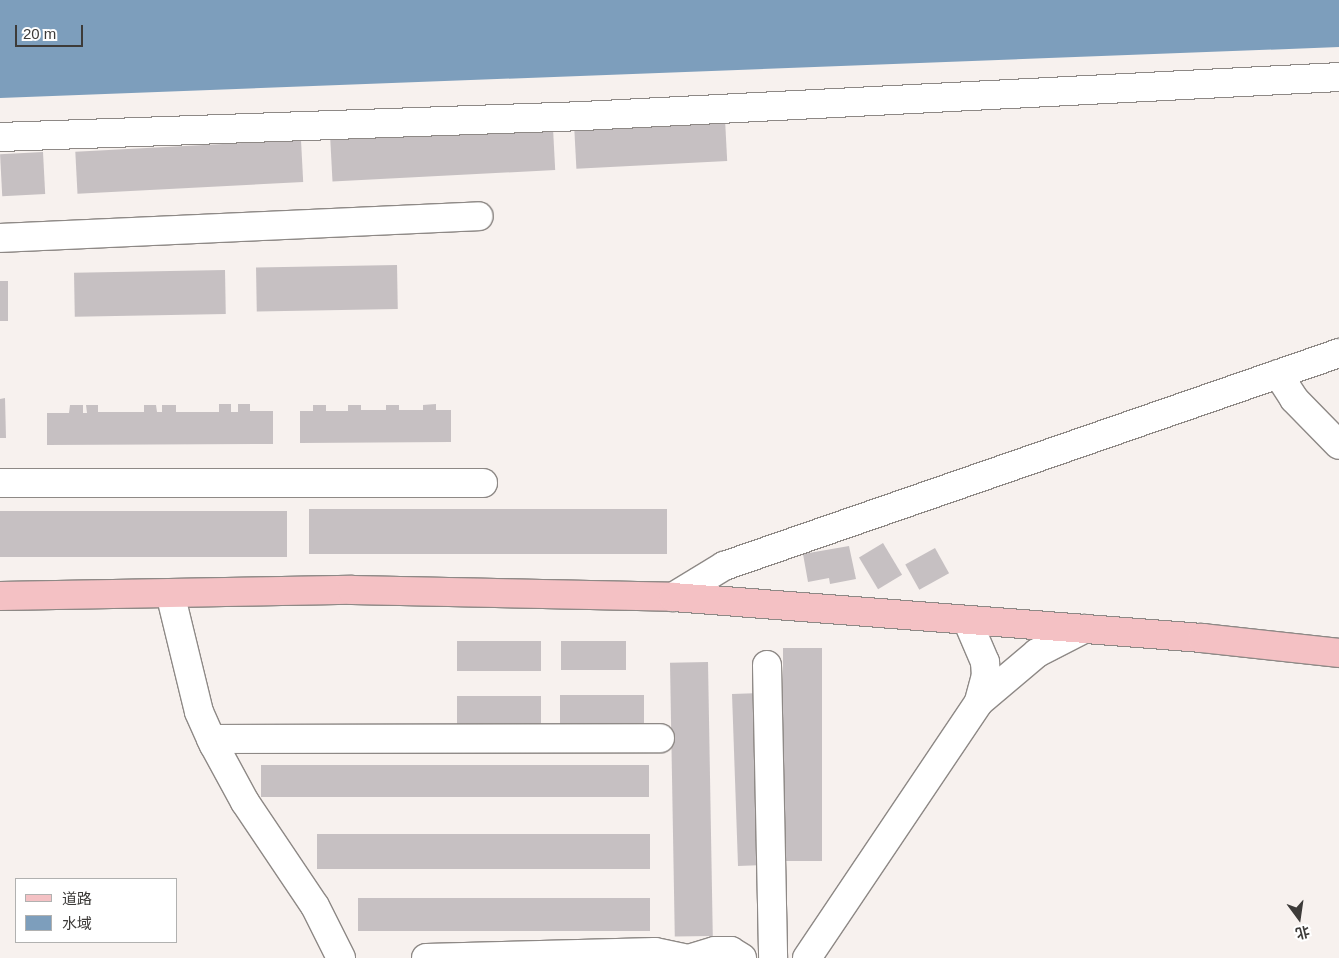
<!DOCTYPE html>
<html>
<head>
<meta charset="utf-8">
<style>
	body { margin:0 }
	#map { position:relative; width:1339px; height:958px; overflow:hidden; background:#f7f1ee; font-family:Arial,"Noto Sans SC",sans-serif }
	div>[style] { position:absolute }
	.water>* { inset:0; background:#7d9ebc }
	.building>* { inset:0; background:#c6c0c2; transform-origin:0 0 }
	.roads { filter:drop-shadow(1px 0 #8e8986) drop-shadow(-1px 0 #8e8986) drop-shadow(0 1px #8e8986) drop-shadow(0 -1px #8e8986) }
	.minor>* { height:28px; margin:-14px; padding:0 14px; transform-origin:14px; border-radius:14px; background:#fff }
	.major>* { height:28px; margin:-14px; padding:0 14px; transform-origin:14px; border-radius:14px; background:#f4c1c4 }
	span { translate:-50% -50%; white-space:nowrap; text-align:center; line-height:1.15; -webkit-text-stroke:4px #fff; paint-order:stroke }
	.legend { position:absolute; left:15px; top:878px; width:162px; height:65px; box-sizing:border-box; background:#fff; border:1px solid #b1b1b0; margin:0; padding:6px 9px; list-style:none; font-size:15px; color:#3d3b39 }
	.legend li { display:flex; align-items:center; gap:10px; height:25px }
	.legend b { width:25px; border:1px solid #b1b1b0 }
	.north { position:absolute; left:1274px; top:893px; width:50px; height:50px; -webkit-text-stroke:4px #fff; paint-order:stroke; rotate:166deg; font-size:14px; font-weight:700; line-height:20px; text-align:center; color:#3d3b39 }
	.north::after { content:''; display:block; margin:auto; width:18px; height:22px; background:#3d3b39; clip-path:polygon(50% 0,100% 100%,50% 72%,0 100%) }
	.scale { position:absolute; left:15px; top:25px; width:68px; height:22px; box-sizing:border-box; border:2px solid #3d3b39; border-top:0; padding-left:6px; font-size:15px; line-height:18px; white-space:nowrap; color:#3d3b39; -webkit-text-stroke:4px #fff; paint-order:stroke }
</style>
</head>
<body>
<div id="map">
	<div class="water">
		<i style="clip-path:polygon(0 0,1339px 0,1339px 47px,0 98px)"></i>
	</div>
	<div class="building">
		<i style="left:725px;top:119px;width:42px;height:151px;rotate:87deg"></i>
		<i style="left:553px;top:128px;width:42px;height:223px;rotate:87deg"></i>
		<i style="left:301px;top:140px;width:42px;height:226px;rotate:87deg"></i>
		<i style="left:43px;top:152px;width:42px;height:43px;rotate:87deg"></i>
		<i style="left:397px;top:265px;width:44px;height:141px;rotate:89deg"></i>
		<i style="left:225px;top:270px;width:44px;height:151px;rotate:89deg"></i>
		<i style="left:0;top:281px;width:8px;height:40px"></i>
		<i style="clip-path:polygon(5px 398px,6px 438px,0 438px,0 399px)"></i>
		<i style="clip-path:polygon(219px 404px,231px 404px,231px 412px,238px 412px,238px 404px,250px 404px,250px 411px,273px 411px,273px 444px,47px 445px,47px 413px,69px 413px,70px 405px,83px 405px,83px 413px,87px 413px,86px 405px,98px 405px,98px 412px,144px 412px,144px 405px,156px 405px,157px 412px,162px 412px,162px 405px,176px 405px,176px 412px,219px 412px)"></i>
		<i style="clip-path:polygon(436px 404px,436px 410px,451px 410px,451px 442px,300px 443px,300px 411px,313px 411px,313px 405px,326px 405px,326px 411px,348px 411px,348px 405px,361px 405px,361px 410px,386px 410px,386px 405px,399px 405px,399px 410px,423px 410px,423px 405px)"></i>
		<i style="left:667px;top:509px;width:45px;height:358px;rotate:90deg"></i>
		<i style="left:287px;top:511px;width:46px;height:287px;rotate:90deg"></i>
		<i style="left:883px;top:543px;width:37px;height:28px;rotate:59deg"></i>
		<i style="clip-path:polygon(849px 546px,856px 579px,830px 584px,829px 578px,808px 582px,803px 554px)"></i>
		<i style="left:935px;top:548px;width:29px;height:34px;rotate:61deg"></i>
		<i style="left:457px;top:641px;width:84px;height:30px"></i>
		<i style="left:561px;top:641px;width:65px;height:29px"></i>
		<i style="left:783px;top:648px;width:39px;height:213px"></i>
		<i style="left:708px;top:662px;width:274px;height:38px;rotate:89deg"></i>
		<i style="left:761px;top:693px;width:172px;height:29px;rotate:88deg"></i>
		<i style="left:560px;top:695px;width:84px;height:31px"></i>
		<i style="left:457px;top:696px;width:84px;height:31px"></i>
		<i style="left:649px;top:765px;width:32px;height:388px;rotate:90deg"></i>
		<i style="left:650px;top:834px;width:35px;height:333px;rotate:90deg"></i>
		<i style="left:650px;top:898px;width:33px;height:292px;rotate:90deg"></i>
	</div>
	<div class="roads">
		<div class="minor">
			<i style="left:0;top:137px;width:583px;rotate:-2.06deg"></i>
			<i style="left:583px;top:116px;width:757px;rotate:-2.95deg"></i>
			<i style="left:0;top:238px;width:479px;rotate:-2.6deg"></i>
			<i style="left:1278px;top:374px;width:30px;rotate:57deg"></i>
			<i style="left:1294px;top:399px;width:64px;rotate:45.6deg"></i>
			<i style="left:0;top:483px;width:483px"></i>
			<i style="left:170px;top:593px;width:122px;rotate:76.3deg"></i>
			<i style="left:199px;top:712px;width:36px;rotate:66deg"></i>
			<i style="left:214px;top:745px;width:65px;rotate:61.5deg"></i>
			<i style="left:245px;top:802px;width:125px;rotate:56.1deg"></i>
			<i style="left:315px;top:906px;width:58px;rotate:63.4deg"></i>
			<i style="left:673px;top:597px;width:60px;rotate:-31.3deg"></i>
			<i style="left:724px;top:566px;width:651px;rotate:-19.1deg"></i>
			<i style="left:967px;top:620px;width:46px;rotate:66.8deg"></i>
			<i style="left:985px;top:662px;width:13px;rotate:86deg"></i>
			<i style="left:986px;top:675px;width:28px;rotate:105deg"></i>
			<i style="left:767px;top:665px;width:293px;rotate:88.8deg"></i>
			<i style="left:211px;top:739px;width:449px;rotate:-0.1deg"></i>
			<i style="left:426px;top:958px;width:229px;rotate:-1.5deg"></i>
			<i style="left:655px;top:952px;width:29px;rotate:12deg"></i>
			<i style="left:692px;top:958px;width:24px;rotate:-17deg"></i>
			<i style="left:715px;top:951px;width:16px"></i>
			<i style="left:731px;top:951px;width:13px;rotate:32deg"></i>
			<i style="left:807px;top:958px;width:308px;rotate:-56.1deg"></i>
			<i style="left:979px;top:702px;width:76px;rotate:-40.2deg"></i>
			<i style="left:1037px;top:653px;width:53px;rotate:-27.1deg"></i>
		</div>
		<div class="major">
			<i style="left:0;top:596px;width:352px;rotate:-1deg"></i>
			<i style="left:352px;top:590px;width:321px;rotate:1.2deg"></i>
			<i style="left:673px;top:597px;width:531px;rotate:4.43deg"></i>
			<i style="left:1202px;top:638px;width:138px;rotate:6.2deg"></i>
		</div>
	</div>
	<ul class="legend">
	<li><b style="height:6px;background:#f4c1c4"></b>道路</li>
	<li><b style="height:14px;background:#7d9ebc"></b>水域</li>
	</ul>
	<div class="north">北</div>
	<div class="scale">20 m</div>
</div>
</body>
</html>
